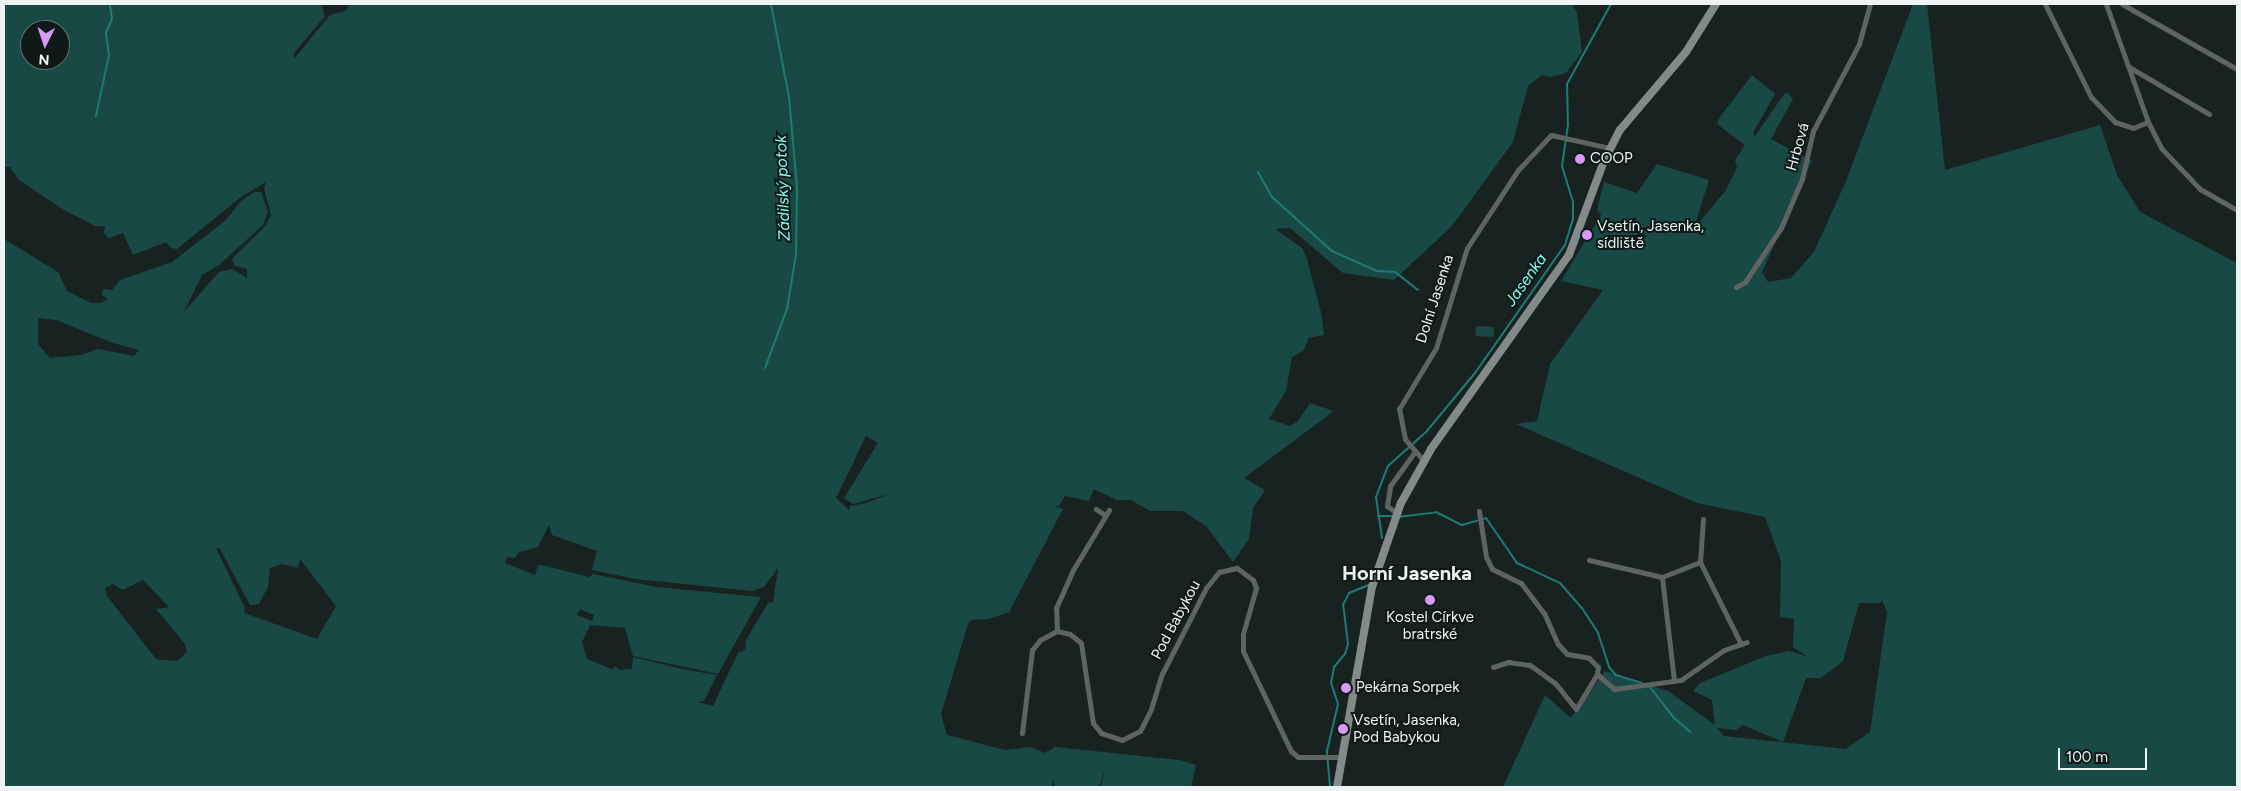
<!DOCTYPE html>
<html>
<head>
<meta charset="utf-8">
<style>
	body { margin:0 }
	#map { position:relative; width:2241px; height:791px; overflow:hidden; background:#182221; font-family:Figtree,sans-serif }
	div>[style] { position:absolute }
	.green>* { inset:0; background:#194945; transform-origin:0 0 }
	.stream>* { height:2px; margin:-1px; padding:0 1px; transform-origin:1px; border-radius:1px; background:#1d7d76 }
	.street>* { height:5px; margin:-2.5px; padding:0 2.5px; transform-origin:2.5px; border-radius:2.5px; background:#5f6463 }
	.secondary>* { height:8px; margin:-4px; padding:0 4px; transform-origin:4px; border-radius:4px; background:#828b8a }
	.dots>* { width:14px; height:14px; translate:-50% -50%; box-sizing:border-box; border:2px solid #0e1918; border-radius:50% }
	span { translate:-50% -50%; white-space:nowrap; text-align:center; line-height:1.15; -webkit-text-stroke:4px #0e1918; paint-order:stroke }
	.street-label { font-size:15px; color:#edf4f3 }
	.poi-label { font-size:15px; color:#edf4f3 }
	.left { translate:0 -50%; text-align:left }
	.water-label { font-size:16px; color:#85fcf1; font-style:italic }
	.district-label { font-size:20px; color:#edf4f3; font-weight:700 }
	.frame { position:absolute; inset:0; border:5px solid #edf4f3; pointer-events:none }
	.north { position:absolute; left:20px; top:20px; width:50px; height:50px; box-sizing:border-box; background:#0e1918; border:1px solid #677170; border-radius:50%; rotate:184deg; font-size:14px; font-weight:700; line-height:20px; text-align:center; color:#edf4f3 }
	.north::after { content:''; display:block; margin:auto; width:18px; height:22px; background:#d99af7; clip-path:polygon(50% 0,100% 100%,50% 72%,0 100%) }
	.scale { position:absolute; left:2058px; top:748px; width:89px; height:22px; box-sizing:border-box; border:2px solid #edf4f3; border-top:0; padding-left:6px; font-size:15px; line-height:18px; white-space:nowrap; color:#edf4f3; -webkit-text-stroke:4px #0e1918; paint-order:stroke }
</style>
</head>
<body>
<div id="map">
	<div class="green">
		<i style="clip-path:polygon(evenodd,4px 4px,321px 4px,325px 16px,294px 53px,294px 59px,330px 15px,345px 11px,349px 4px,1572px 4px,1577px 13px,1582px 52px,1566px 73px,1551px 77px,1542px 75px,1528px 86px,1513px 142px,1452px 226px,1394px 280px,1343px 273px,1290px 228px,1275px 229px,1302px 248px,1306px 256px,1321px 312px,1324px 335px,1309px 338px,1303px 351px,1292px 357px,1286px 391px,1269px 419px,1290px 426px,1298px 421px,1310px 403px,1334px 411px,1244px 478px,1265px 490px,1253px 508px,1249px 539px,1233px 562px,1206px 526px,1183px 511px,1150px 511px,1131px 500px,1117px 500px,1094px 489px,1089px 501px,1065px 496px,1059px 506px,1054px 506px,1063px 509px,1009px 612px,989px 619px,971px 620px,968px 624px,941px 714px,947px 735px,1005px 750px,1031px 747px,1045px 753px,1055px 747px,1179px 760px,1196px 765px,1191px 787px,1101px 787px,1105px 769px,1099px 787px,1055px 787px,1053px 780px,1052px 787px,4px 787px,4px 239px,58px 272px,67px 291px,91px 303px,101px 303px,108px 299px,102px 295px,103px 289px,112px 290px,120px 280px,172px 262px,225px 221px,241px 201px,254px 192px,261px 192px,268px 212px,263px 225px,219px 265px,202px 275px,184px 312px,219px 272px,232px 269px,247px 278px,247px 269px,235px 266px,232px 259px,266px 225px,271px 215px,264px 189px,266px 182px,241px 197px,177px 249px,171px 248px,166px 242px,133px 255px,123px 233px,109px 238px,104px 233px,105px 226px,95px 226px,64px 210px,19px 180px,10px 167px,4px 167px,4px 4px,30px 30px,60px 30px,60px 60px,30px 60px,30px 30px,4px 4px,38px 318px,56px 320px,113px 343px,139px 350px,134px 356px,98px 349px,81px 355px,50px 358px,38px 344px,38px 318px,4px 4px,866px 436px,878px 443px,844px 498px,853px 504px,889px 494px,866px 503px,850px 506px,849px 510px,836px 498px,866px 436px,4px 4px,549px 525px,552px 535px,597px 551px,592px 570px,636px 579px,752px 591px,764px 587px,778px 568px,773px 602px,768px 603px,746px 640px,745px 650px,738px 653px,713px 706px,697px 702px,704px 701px,717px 675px,682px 669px,633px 657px,632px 669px,620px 670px,614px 666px,614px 670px,587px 659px,582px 642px,590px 625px,625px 628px,633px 656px,718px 674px,761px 597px,656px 587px,593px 574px,589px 577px,542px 565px,538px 565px,535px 575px,505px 563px,507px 557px,515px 558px,519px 552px,538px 547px,549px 525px,4px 4px,216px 548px,220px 549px,250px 605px,259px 604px,268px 587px,270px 568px,282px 564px,298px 568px,300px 559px,336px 606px,317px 639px,244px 613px,245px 608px,216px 548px,4px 4px,143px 580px,169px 607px,156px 609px,185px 644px,187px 652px,177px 661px,156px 659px,107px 596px,105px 588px,113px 584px,123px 590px,143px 580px,4px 4px,580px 609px,594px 615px,592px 621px,577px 615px,580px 609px)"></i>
		<i style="clip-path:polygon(evenodd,1913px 4px,1927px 4px,1945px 170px,2100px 125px,2117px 175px,2140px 212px,2237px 263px,2237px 787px,1503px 787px,1545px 695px,1571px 718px,1605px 671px,1668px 691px,1715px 725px,1712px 700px,1693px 691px,1700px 683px,1766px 656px,1789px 651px,1808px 657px,1793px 647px,1794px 619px,1780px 617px,1781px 561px,1765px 517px,1697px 503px,1516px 424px,1537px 421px,1550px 364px,1603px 290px,1561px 281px,1601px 215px,1597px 209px,1604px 182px,1637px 193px,1657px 164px,1709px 180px,1695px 225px,1697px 225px,1726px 190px,1737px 168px,1735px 160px,1745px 145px,1721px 127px,1717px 123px,1720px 117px,1752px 75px,1775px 94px,1753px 133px,1755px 136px,1785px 93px,1788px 93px,1793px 99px,1771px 139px,1812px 161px,1762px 272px,1768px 282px,1791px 278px,1814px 252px,1846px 181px,1913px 4px,1882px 600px,1887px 612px,1870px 732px,1846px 749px,1724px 736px,1717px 728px,1736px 730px,1743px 725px,1783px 742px,1806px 678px,1821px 678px,1843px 661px,1859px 603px,1880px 603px,1882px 600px)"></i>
		<i style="left:1476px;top:326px;width:18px;height:10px;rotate:3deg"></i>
	</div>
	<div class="stream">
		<i style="left:96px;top:116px;width:62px;rotate:-78deg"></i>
		<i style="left:109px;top:55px;width:22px;rotate:-98deg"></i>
		<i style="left:106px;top:33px;width:15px;rotate:-67deg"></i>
		<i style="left:112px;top:19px;width:15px;rotate:-98deg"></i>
		<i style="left:1258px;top:172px;width:29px;rotate:61deg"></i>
		<i style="left:1272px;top:197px;width:81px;rotate:42deg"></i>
		<i style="left:1332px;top:251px;width:49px;rotate:24deg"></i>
		<i style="left:1377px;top:271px;width:18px;rotate:3deg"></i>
		<i style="left:1395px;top:272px;width:29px;rotate:38deg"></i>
		<i style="left:765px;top:368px;width:63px;rotate:-69.6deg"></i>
		<i style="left:787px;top:309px;width:56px;rotate:-80.7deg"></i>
		<i style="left:796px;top:254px;width:66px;rotate:-89.1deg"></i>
		<i style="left:797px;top:188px;width:91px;rotate:-95deg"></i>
		<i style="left:789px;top:97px;width:95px;rotate:-101deg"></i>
		<i style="left:1378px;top:516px;width:15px"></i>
		<i style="left:1398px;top:517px;width:38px;rotate:-7deg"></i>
		<i style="left:1436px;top:512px;width:29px;rotate:27deg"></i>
		<i style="left:1462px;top:525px;width:25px;rotate:-16deg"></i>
		<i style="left:1486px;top:518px;width:55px;rotate:55.4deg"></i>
		<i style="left:1517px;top:563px;width:47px;rotate:24.9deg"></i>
		<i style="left:1560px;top:583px;width:33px;rotate:49deg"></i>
		<i style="left:1582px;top:608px;width:30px;rotate:57deg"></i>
		<i style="left:1598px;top:633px;width:36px;rotate:72deg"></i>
		<i style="left:1609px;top:667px;width:11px;rotate:49deg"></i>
		<i style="left:1616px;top:675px;width:27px;rotate:17deg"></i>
		<i style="left:1382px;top:538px;width:41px;rotate:-98.3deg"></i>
		<i style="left:1376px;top:497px;width:33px;rotate:-69deg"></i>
		<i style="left:1388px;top:466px;width:51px;rotate:-41.8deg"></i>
		<i style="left:1426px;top:432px;width:77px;rotate:-50.3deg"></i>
		<i style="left:1475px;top:373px;width:156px;rotate:-54.9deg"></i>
		<i style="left:1565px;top:245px;width:27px;rotate:-73deg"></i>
		<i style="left:1573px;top:219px;width:17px;rotate:-90deg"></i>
		<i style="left:1573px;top:202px;width:38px;rotate:-107deg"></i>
		<i style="left:1562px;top:166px;width:41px;rotate:-81.7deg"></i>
		<i style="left:1568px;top:125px;width:41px;rotate:-91.4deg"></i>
		<i style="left:1567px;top:84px;width:91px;rotate:-61.2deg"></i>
		<i style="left:1649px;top:686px;width:39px;rotate:52deg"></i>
		<i style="left:1673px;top:717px;width:23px;rotate:41deg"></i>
		<i style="left:1330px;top:787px;width:36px;rotate:-95deg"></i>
		<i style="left:1327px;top:751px;width:48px;rotate:-76.8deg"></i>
		<i style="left:1338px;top:704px;width:22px;rotate:-108deg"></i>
		<i style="left:1331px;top:683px;width:16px;rotate:-79deg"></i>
		<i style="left:1334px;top:667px;width:17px;rotate:-50deg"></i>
		<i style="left:1345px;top:654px;width:10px;rotate:-73deg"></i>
		<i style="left:1348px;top:644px;width:39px;rotate:-97deg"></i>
		<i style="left:1343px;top:605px;width:13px;rotate:-63deg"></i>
		<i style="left:1349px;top:593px;width:22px;rotate:-22deg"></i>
	</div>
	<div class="street">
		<i style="left:2045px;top:4px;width:104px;rotate:63.7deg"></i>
		<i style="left:2091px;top:97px;width:35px;rotate:46deg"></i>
		<i style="left:2115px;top:122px;width:19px;rotate:18deg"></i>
		<i style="left:2133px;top:128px;width:16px;rotate:-22deg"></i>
		<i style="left:2106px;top:4px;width:125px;rotate:70.4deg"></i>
		<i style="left:2148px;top:122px;width:30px;rotate:63deg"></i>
		<i style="left:2162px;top:149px;width:55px;rotate:46.5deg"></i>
		<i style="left:2200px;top:189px;width:43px;rotate:29.6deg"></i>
		<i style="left:2122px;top:4px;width:132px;rotate:29.5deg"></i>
		<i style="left:2129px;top:67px;width:93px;rotate:30.4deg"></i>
		<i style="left:1736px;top:287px;width:10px;rotate:-29deg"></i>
		<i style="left:1745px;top:282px;width:65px;rotate:-56.3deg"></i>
		<i style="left:1781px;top:228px;width:53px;rotate:-66.8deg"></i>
		<i style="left:1802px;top:179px;width:49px;rotate:-77.1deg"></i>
		<i style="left:1813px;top:131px;width:98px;rotate:-62.1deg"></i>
		<i style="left:1859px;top:44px;width:41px;rotate:-74.6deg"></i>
		<i style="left:1424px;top:461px;width:29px;rotate:-131deg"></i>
		<i style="left:1405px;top:439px;width:31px;rotate:-101deg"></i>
		<i style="left:1399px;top:409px;width:71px;rotate:-58.8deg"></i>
		<i style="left:1436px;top:348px;width:105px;rotate:-72.8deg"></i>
		<i style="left:1467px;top:248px;width:93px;rotate:-56.8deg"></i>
		<i style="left:1518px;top:170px;width:48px;rotate:-46.7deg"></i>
		<i style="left:1551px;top:135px;width:60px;rotate:12.4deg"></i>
		<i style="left:1096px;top:509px;width:11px;rotate:34deg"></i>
		<i style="left:1479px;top:511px;width:47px;rotate:81.3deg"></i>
		<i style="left:1486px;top:557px;width:13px;rotate:63deg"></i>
		<i style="left:1492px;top:569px;width:32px;rotate:26deg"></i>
		<i style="left:1521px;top:583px;width:38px;rotate:53deg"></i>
		<i style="left:1544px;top:613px;width:34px;rotate:66deg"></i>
		<i style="left:1558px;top:644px;width:13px;rotate:48deg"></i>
		<i style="left:1567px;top:654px;width:22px;rotate:10deg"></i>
		<i style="left:1589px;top:658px;width:13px;rotate:45deg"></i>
		<i style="left:1598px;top:667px;width:7px;rotate:98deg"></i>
		<i style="left:1397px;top:513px;width:12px;rotate:-145deg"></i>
		<i style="left:1387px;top:506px;width:20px;rotate:-81deg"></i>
		<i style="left:1390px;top:486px;width:41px;rotate:-54deg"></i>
		<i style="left:1589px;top:560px;width:75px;rotate:13.1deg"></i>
		<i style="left:1662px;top:577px;width:41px;rotate:-21.5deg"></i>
		<i style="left:1700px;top:562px;width:43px;rotate:-86deg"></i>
		<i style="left:1700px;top:562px;width:92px;rotate:63.4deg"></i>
		<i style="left:1662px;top:577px;width:104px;rotate:83.4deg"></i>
		<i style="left:1057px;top:631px;width:23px;rotate:-92deg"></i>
		<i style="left:1056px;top:608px;width:12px;rotate:-66deg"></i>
		<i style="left:1061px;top:597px;width:30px;rotate:-66deg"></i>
		<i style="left:1073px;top:570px;width:70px;rotate:-59deg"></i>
		<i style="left:1493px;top:667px;width:16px;rotate:-18deg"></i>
		<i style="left:1508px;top:662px;width:22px;rotate:8deg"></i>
		<i style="left:1530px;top:665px;width:31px;rotate:36deg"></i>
		<i style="left:1555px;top:683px;width:33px;rotate:51deg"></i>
		<i style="left:1576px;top:709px;width:41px;rotate:-59deg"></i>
		<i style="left:1597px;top:674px;width:23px;rotate:41deg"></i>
		<i style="left:1614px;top:689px;width:68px;rotate:-7.7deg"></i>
		<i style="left:1681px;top:680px;width:52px;rotate:-34.9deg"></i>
		<i style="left:1724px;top:650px;width:24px;rotate:-19deg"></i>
		<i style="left:1022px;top:733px;width:84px;rotate:-83.1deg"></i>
		<i style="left:1032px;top:650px;width:13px;rotate:-51deg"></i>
		<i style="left:1040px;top:640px;width:19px;rotate:-28deg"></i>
		<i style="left:1057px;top:631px;width:13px;rotate:13deg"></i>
		<i style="left:1070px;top:634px;width:14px;rotate:39deg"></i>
		<i style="left:1081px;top:643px;width:81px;rotate:81.5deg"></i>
		<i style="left:1093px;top:723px;width:13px;rotate:51deg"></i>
		<i style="left:1101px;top:733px;width:22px;rotate:18deg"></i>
		<i style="left:1122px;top:740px;width:20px;rotate:-27deg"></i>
		<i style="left:1140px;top:731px;width:25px;rotate:-63deg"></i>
		<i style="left:1151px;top:709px;width:37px;rotate:-73deg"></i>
		<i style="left:1162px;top:674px;width:97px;rotate:-62.9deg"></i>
		<i style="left:1206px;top:588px;width:21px;rotate:-51deg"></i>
		<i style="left:1219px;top:572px;width:18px;rotate:-13deg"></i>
		<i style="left:1237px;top:568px;width:20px;rotate:37deg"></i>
		<i style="left:1253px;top:580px;width:9px;rotate:69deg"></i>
		<i style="left:1256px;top:588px;width:48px;rotate:105.8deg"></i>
		<i style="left:1243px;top:634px;width:17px;rotate:90deg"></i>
		<i style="left:1243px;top:651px;width:111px;rotate:64.4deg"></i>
		<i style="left:1291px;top:751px;width:9px;rotate:41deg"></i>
		<i style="left:1298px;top:757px;width:45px"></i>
	</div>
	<div class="secondary">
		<i style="left:1337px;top:787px;width:203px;rotate:-80.1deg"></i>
		<i style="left:1372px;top:587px;width:89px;rotate:-71deg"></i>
		<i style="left:1401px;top:503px;width:62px;rotate:-60.9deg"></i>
		<i style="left:1431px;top:449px;width:238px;rotate:-54.6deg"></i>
		<i style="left:1569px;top:255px;width:100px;rotate:-69.6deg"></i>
		<i style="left:1604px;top:161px;width:35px;rotate:-63deg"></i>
		<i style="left:1620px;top:130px;width:102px;rotate:-49.8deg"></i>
		<i style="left:1686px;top:52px;width:57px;rotate:-58deg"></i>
	</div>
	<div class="dots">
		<i style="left:1580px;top:159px;background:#d99af7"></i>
		<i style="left:1587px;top:235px;background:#d99af7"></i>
		<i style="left:1430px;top:600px;background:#d99af7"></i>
		<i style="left:1346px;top:688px;background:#d99af7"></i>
		<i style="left:1343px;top:729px;background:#d99af7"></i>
	</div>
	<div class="street-label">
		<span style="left:1798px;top:147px;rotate:-74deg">Hrbová</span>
		<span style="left:1435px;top:299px;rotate:-72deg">Dolní Jasenka</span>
		<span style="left:1176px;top:620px;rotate:-62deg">Pod Babykou</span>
	</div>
	<div class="poi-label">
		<span class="left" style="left:1590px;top:159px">COOP</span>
		<span class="left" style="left:1597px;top:235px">Vsetín, Jasenka,<br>sídliště</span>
		<span style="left:1430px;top:626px">Kostel Církve<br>bratrské</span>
		<span class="left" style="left:1356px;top:688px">Pekárna Sorpek</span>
		<span class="left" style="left:1353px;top:729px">Vsetín, Jasenka,<br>Pod Babykou</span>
	</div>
	<div class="water-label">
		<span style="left:783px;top:188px;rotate:-92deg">Zádilský potok</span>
		<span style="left:1526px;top:280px;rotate:-55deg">Jasenka</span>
	</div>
	<div class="district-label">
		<span style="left:1407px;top:573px">Horní Jasenka</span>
	</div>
	<div class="frame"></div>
	<div class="north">N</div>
	<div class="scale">100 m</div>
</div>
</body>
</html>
